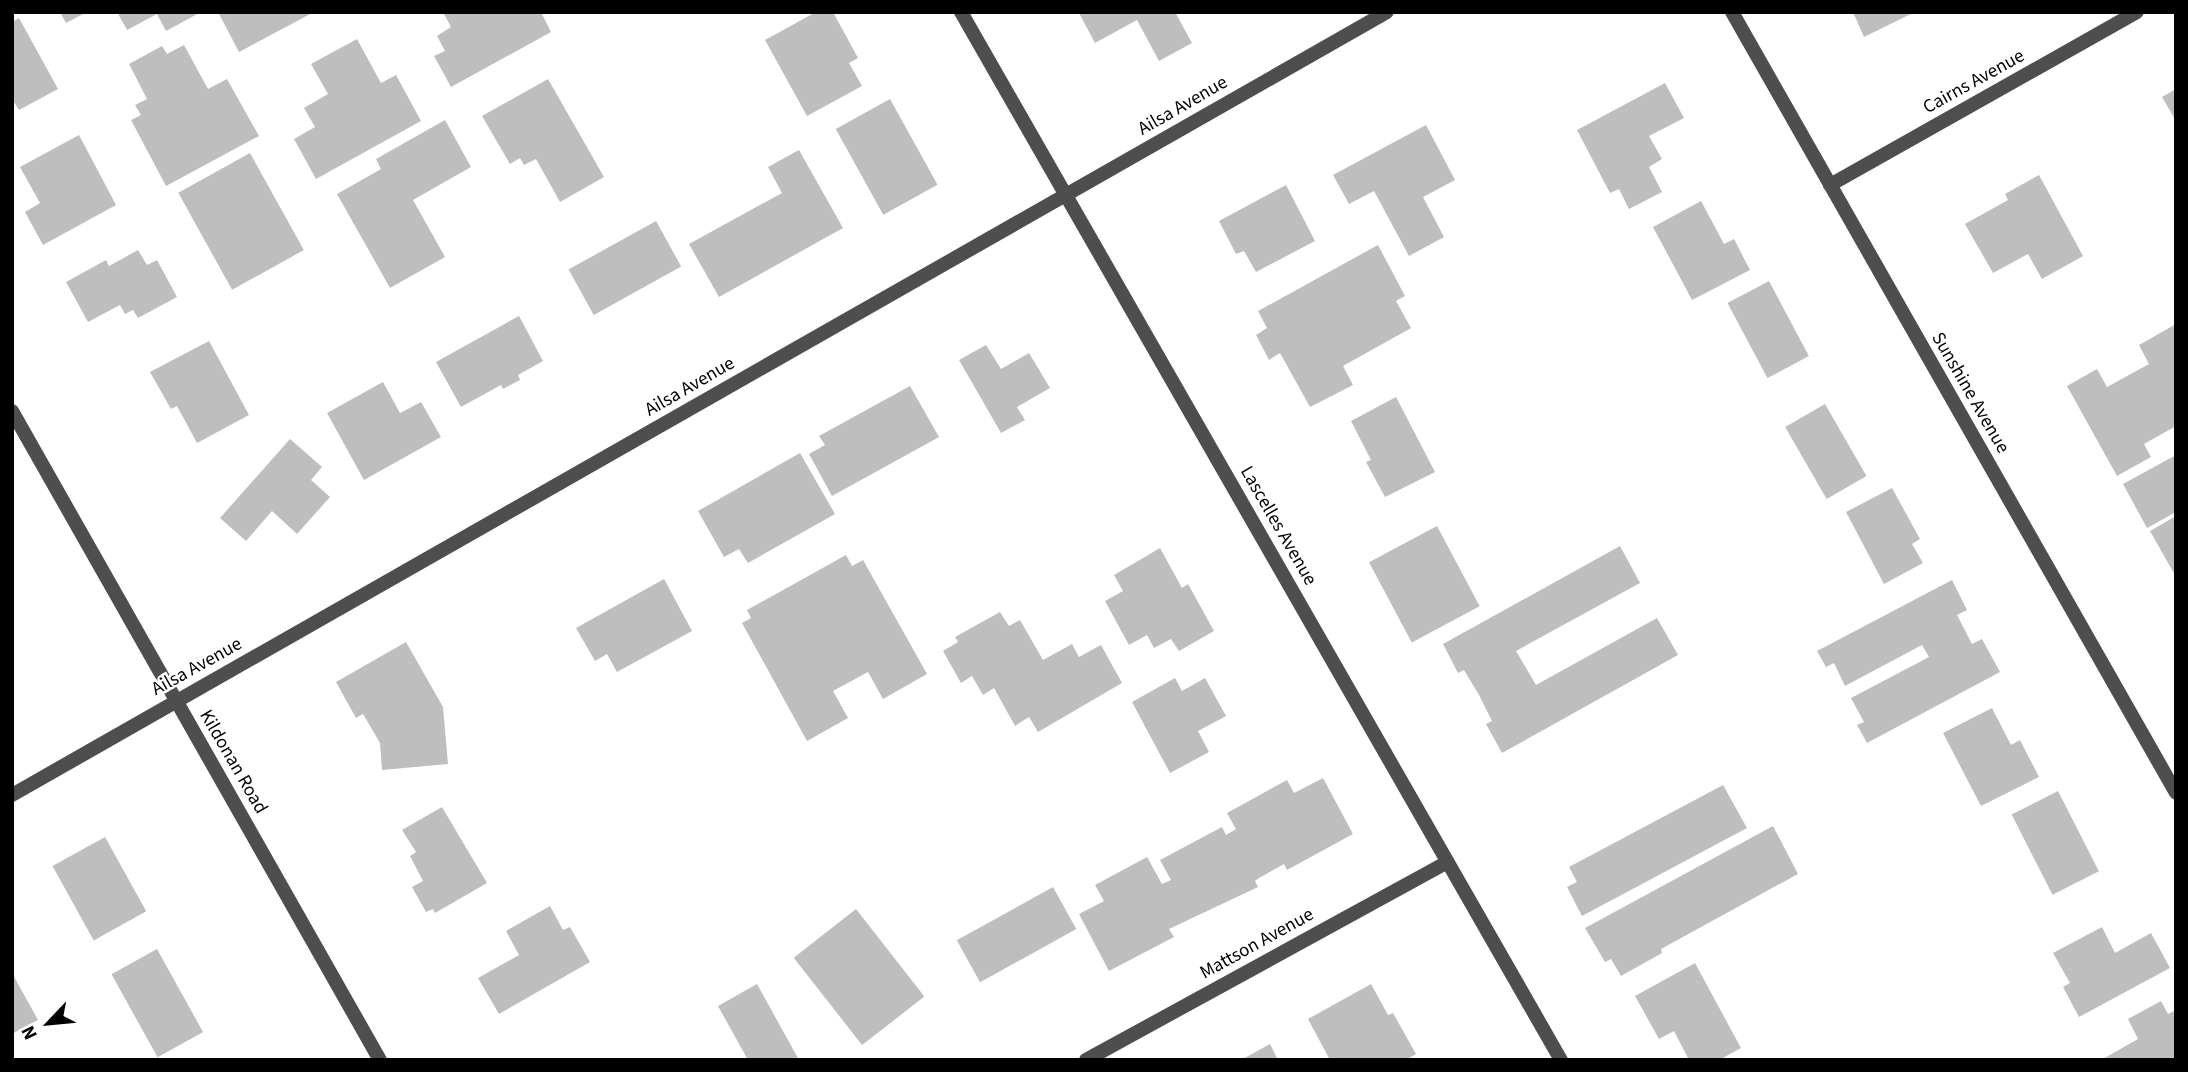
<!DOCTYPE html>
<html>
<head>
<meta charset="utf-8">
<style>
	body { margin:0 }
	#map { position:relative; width:2188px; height:1072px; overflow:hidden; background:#fff; font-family:"Source Sans 3",sans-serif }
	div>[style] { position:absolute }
	.building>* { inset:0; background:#bebebe; transform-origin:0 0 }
	.minor>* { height:14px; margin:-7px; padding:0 7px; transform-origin:7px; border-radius:7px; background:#4e4e4e }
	span { translate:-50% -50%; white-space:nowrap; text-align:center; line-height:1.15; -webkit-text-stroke:5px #fff; paint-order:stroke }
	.street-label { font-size:19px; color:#000 }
	.frame { position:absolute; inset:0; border:14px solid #000; pointer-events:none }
	.north { position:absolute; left:14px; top:988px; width:70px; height:70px; -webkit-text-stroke:5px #fff; paint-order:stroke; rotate:244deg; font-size:19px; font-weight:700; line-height:28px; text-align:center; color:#000 }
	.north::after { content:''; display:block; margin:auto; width:24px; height:32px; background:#000; clip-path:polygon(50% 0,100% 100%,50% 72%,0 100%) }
</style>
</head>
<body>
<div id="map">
	<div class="building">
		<i style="clip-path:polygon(60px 12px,87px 12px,66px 23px)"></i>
		<i style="clip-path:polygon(117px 12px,201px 12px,166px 31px,157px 14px,127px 30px)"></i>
		<i style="clip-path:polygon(218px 12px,314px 12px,239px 52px)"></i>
		<i style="clip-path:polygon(443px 12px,541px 12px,551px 32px,451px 87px,434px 56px,445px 51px,437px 36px,451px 27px)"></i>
		<i style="clip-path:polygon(816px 12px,833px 12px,858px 58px,849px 63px,862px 86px,807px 116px,765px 40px)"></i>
		<i style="clip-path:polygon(1175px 12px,1192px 43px,1159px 61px,1137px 20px,1095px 43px,1079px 13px)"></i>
		<i style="clip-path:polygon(1853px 12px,1915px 12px,1864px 37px)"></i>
		<i style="clip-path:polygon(19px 18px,58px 89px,19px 110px,12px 99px,12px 22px)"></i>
		<i style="clip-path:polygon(357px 39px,381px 83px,396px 75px,421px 121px,316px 179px,294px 139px,315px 127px,304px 108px,328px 94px,311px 64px)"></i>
		<i style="clip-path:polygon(184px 45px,208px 89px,227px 79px,259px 136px,166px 186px,131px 120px,141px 115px,135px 105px,147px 99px,129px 64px,162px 46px,167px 54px)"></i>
		<i style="clip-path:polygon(548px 79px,604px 177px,560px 202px,536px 159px,524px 165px,520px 158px,510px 164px,482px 116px)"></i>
		<i style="clip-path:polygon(1665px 83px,1684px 118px,1649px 136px,1662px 159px,1649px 167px,1662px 192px,1629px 209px,1619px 189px,1610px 193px,1577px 130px)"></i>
		<i style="clip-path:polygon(2176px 89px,2176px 121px,2162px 97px)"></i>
		<i style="left:890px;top:99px;width:98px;height:62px;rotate:61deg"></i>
		<i style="clip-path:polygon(445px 120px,471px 167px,413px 200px,445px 257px,390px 288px,337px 194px,381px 169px,376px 159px)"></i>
		<i style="clip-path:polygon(1426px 125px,1455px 180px,1423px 197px,1444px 237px,1409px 256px,1374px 191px,1349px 204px,1333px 175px)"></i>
		<i style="clip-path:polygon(79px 135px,116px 205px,43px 245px,25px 212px,40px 203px,20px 167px)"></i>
		<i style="clip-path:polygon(799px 150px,843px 228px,719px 297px,689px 244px,782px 193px,768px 167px)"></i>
		<i style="left:250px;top:153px;width:111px;height:82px;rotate:61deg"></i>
		<i style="clip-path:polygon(2039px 175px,2083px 256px,2042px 279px,2028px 254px,1993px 273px,1965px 224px,2008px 200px,2005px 194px)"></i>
		<i style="clip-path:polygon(1286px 185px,1315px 241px,1256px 272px,1244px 251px,1236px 254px,1219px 221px)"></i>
		<i style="clip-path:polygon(1701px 201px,1724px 244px,1734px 239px,1750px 270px,1692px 300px,1653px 227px)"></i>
		<i style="left:656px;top:221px;width:52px;height:100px;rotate:61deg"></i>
		<i style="clip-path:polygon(1378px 245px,1405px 296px,1396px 301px,1411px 328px,1343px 366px,1353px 385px,1310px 407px,1280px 353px,1269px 360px,1256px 335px,1267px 328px,1258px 311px)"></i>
		<i style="clip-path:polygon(138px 250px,147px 265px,157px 260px,177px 297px,138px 318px,133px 310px,125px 314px,120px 305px,88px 322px,66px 282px,106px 260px,109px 266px)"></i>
		<i style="left:1769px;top:281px;width:85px;height:47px;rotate:62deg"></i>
		<i style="clip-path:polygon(519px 316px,543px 361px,518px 375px,520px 380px,503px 389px,501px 385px,461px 407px,436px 362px)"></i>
		<i style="clip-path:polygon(2176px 324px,2176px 426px,2144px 444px,2151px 457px,2117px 476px,2067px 386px,2097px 369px,2107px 387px,2149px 364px,2139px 345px)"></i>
		<i style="clip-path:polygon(209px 341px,249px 415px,197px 443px,177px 406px,171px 409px,150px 372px)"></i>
		<i style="clip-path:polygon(986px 345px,1001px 369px,1029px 353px,1050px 388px,1017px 407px,1025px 420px,1001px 433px,959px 360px)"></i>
		<i style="clip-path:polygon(383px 382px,400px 413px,421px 402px,441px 437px,364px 480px,327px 413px)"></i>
		<i style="clip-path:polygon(910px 386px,939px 437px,832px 496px,809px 454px,825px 445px,819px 436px)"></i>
		<i style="clip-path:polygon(1396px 397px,1435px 472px,1385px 497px,1366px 462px,1371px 460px,1351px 421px)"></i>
		<i style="left:1825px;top:404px;width:83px;height:46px;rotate:60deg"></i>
		<i style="clip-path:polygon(290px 439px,322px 467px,311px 480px,330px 497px,297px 534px,272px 511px,246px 541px,220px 518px)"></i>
		<i style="clip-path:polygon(800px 453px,835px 514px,748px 563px,739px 549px,724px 557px,698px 511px)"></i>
		<i style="clip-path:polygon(2176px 455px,2176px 512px,2147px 528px,2123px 484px)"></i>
		<i style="clip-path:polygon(1892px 488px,1920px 539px,1912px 544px,1923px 563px,1884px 584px,1846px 512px)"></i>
		<i style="clip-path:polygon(2176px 516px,2176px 577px,2150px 531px)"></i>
		<i style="left:1437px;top:526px;width:91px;height:77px;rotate:62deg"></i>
		<i style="clip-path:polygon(1620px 546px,1640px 583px,1516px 651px,1536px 685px,1657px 618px,1678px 655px,1502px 753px,1486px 724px,1492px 721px,1479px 695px,1464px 670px,1458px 673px,1443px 644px)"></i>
		<i style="clip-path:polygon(1160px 548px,1182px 588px,1188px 584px,1214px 631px,1179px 651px,1171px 639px,1154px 648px,1147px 635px,1129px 645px,1105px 601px,1123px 591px,1114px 575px)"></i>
		<i style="clip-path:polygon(846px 555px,852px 566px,863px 560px,927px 674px,883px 699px,868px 672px,833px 691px,848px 718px,807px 741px,742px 623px,751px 618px,747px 610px)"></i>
		<i style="clip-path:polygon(664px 579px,692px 631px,617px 672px,607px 654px,595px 661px,576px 628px)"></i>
		<i style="clip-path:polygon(1952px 580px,1967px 610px,1957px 615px,1972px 644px,1982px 639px,2000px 672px,1867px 743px,1857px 725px,1864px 722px,1851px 698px,1929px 657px,1922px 645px,1845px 686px,1834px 663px,1826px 667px,1817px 651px)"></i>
		<i style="clip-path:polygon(1000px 612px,1009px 626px,1020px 620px,1043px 660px,1072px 644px,1079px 657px,1101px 645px,1122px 683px,1038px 732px,1029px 717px,1015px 726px,994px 688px,983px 695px,972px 676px,961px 683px,943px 651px,958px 642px,955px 637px)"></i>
		<i style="clip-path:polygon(406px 642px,443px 707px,448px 764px,382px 770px,380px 743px,363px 714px,356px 718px,336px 682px)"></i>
		<i style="clip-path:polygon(1175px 678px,1182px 691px,1205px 678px,1226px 716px,1198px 731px,1209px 752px,1170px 773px,1132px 702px)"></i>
		<i style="clip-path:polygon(1992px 708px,2011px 745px,2020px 740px,2039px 777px,1981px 806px,1943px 733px)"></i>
		<i style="clip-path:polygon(1323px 778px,1353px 834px,1287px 870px,1284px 864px,1259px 878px,1255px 881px,1258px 887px,1169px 929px,1174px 937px,1109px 971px,1079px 914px,1104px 901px,1095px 885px,1147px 857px,1162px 884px,1171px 880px,1160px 860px,1222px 827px,1226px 835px,1236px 829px,1227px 813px,1287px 780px,1294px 793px)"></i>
		<i style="clip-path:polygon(1723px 785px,1747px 828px,1582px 916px,1567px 887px,1577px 882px,1569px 867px)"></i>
		<i style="left:2058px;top:791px;width:90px;height:52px;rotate:63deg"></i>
		<i style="clip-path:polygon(442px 807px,487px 883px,435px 913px,433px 909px,426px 912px,412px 887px,423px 881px,410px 856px,416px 852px,402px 830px)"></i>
		<i style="clip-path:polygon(1773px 826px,1798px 874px,1661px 949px,1662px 953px,1621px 976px,1611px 959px,1605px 962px,1585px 928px)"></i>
		<i style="left:105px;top:837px;width:85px;height:60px;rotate:61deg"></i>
		<i style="left:1053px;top:887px;width:48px;height:110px;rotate:61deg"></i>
		<i style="clip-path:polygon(550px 906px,563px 930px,570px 927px,590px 962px,499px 1014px,478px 978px,519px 955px,506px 931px)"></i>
		<i style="left:856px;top:909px;width:111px;height:79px;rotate:52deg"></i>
		<i style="clip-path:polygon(2102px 927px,2115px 953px,2151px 933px,2170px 968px,2079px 1017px,2063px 987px,2070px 983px,2053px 953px)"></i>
		<i style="left:157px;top:949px;width:95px;height:52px;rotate:61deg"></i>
		<i style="clip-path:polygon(1695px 963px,1741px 1048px,1719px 1060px,1689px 1060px,1674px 1031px,1659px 1039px,1635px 996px)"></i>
		<i style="clip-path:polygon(12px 973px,38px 1020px,12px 1034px)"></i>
		<i style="clip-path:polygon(757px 984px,799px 1060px,748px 1060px,718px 1006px)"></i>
		<i style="clip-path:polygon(1371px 984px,1388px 1015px,1393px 1013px,1416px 1054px,1406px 1060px,1330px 1060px,1308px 1019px)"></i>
		<i style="clip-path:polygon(2161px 1001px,2168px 1014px,2176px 1010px,2176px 1060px,2101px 1060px,2138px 1039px,2128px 1019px)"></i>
		<i style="clip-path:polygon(1270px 1044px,1278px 1060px,1241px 1060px)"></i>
	</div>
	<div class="minor">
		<i style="left:961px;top:12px;width:1208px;rotate:60.21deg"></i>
		<i style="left:1732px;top:12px;width:898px;rotate:60.38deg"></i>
		<i style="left:1830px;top:185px;width:352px;rotate:-29.4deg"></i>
		<i style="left:12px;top:411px;width:746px;rotate:60.45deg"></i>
		<i style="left:12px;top:795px;width:1582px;rotate:-29.66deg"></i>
		<i style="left:1086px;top:1060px;width:412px;rotate:-28.7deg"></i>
	</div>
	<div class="street-label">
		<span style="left:1974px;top:82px;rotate:-29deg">Cairns Avenue</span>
		<span style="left:1183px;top:106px;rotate:-30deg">Ailsa Avenue</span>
		<span style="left:690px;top:387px;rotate:-30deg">Ailsa Avenue</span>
		<span style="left:1970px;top:393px;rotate:60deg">Sunshine Avenue</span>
		<span style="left:1278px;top:526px;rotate:60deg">Lascelles Avenue</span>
		<span style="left:197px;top:667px;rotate:-29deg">Ailsa Avenue</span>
		<span style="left:233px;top:762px;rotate:60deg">Kildonan Road</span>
		<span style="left:1257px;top:944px;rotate:-29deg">Mattson Avenue</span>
	</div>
	<div class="frame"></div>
	<div class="north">N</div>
</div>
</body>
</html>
